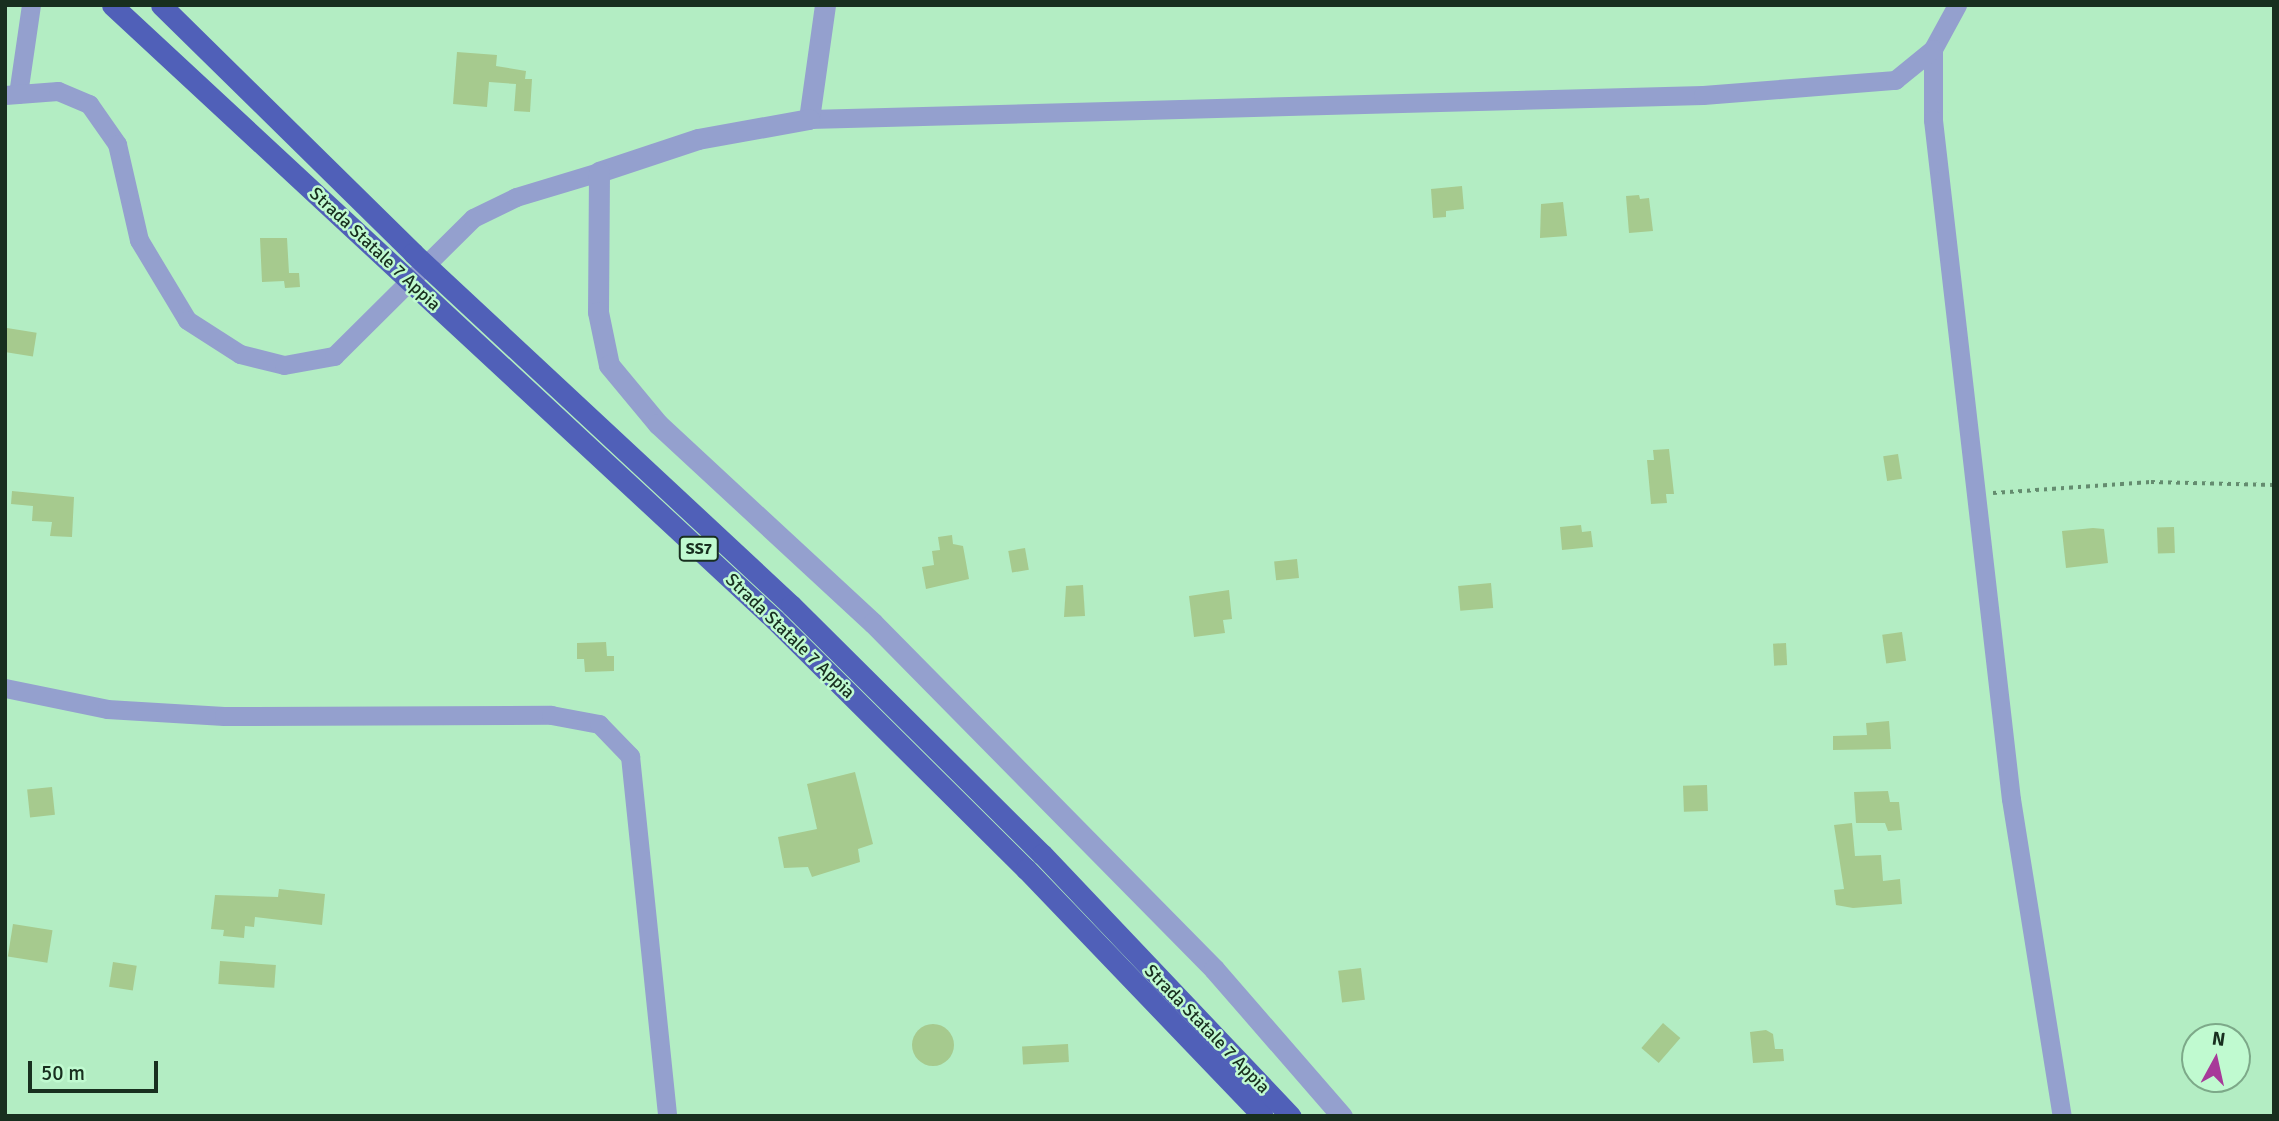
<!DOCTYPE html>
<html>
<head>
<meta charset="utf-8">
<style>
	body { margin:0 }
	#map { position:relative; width:2279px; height:1121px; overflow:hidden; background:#b3edc3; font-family:Signika,sans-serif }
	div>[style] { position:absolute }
	.building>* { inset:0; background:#a6ca8e; transform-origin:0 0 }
	.round { border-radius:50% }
	.path>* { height:3.5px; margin-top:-1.75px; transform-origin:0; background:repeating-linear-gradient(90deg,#648c6f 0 3.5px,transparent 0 8.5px) }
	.minor>* { height:19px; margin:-9.5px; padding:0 9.5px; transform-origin:9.5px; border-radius:9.5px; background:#94a0ce }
	.tertiary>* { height:21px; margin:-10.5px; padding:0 10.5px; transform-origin:10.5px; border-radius:10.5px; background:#94a0ce }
	.trunk>* { height:21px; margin:-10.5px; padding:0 10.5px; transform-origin:10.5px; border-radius:10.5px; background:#5060b8 }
	span { translate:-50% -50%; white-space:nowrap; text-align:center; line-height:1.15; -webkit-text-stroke:5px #c0fad0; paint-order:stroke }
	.shield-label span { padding:2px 5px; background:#c0fad0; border:2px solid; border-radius:5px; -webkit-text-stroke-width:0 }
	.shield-label { font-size:16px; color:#182f1f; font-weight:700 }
	.street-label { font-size:18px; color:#182f1f }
	.frame { position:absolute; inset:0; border:7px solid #182f1f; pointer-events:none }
	.north { position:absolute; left:2181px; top:1023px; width:70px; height:70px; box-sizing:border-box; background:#c0fad0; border:2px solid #7da989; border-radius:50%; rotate:8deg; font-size:19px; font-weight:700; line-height:28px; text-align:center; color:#182f1f }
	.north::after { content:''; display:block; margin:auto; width:24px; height:32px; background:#a73a99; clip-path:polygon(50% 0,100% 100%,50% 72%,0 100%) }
	.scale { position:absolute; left:28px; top:1061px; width:130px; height:32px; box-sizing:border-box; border:4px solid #182f1f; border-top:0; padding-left:9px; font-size:21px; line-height:24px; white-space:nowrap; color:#182f1f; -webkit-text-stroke:5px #c0fad0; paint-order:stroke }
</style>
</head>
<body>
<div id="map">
	<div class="building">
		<i style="clip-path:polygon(457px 52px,497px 55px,496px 66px,526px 71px,525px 79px,532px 79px,530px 112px,514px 111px,516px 84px,489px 82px,487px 107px,453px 104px)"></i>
		<i style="clip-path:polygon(1462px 186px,1464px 209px,1446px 211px,1446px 217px,1433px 218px,1431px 189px)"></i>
		<i style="clip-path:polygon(1639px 195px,1640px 199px,1649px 198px,1653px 231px,1629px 233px,1626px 196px)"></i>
		<i style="clip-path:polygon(1563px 202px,1567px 236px,1540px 238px,1541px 204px)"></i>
		<i style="clip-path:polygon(260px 238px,287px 238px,289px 273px,299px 273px,300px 287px,285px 288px,284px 281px,262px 282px)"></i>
		<i style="left:7px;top:328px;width:30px;height:24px;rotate:9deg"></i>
		<i style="clip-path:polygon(1669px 449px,1674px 494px,1666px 494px,1667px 503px,1651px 504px,1647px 460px,1654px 460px,1653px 450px)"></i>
		<i style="left:1898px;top:454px;width:25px;height:15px;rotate:81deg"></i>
		<i style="clip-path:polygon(12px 491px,74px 497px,72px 537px,50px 536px,52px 522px,32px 521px,33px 506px,11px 504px)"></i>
		<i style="clip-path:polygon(1581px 525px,1582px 532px,1591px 531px,1593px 547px,1562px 550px,1560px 527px)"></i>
		<i style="left:2174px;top:527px;width:26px;height:17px;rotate:88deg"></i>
		<i style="clip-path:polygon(2093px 528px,2104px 529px,2108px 563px,2066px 568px,2062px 531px)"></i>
		<i style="clip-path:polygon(952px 535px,953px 544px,963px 546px,969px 579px,926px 589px,922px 567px,934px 565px,932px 551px,940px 550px,938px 537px)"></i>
		<i style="left:1025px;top:548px;width:22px;height:17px;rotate:80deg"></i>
		<i style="left:1297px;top:559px;width:19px;height:23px;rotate:84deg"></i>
		<i style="left:1491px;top:583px;width:25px;height:33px;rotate:85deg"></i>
		<i style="clip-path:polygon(1083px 585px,1085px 616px,1064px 617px,1066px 586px)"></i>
		<i style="clip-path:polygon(1229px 590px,1232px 619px,1223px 620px,1225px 633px,1194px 637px,1189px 596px)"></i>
		<i style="left:1902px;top:632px;width:29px;height:20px;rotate:82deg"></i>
		<i style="clip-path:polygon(606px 642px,607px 656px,614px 656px,614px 671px,585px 672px,584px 659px,577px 659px,577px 643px)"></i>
		<i style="left:1786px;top:643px;width:22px;height:13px;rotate:87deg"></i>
		<i style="clip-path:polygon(1889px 721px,1891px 749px,1833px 750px,1833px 736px,1867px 735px,1866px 723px)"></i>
		<i style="clip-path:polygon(855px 772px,873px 844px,858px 849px,860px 862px,812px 877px,808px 867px,784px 868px,778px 837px,817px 829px,807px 784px)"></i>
		<i style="left:1707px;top:785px;width:26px;height:24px;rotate:88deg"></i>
		<i style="left:52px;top:787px;width:28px;height:25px;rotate:84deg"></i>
		<i style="clip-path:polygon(1888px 791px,1890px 802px,1899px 802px,1902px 830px,1888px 831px,1885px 823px,1856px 823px,1854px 792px)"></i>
		<i style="clip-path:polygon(1852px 823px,1855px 856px,1881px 855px,1883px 881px,1900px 879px,1902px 904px,1853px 908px,1836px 905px,1834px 890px,1844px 889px,1834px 825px)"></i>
		<i style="clip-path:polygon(279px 889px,325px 894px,322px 925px,255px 917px,254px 927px,245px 926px,244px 938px,223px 936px,224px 930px,211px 929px,215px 895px,278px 897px)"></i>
		<i style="left:13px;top:924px;width:40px;height:33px;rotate:9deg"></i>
		<i style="left:220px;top:961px;width:56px;height:23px;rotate:4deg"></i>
		<i style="left:113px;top:962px;width:24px;height:25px;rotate:9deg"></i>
		<i style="left:1361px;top:968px;width:32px;height:23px;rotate:83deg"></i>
		<i style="left:1663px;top:1023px;width:23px;height:33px;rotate:41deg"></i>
		<i class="round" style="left:912px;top:1024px;width:42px;height:42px"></i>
		<i style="clip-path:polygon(1766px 1030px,1773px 1034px,1775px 1049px,1783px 1049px,1784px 1061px,1753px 1063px,1750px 1032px)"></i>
		<i style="left:1068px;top:1044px;width:18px;height:46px;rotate:87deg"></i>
	</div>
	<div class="path">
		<i style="left:1993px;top:493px;width:158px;rotate:-4deg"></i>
		<i style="left:2151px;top:482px;width:123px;rotate:1.4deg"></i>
	</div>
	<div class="minor">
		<i style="left:1957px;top:5px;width:50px;rotate:118.6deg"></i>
		<i style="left:1933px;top:49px;width:71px;rotate:90deg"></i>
		<i style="left:1933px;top:120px;width:683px;rotate:83.45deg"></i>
		<i style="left:2011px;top:799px;width:321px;rotate:80.9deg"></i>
		<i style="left:18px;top:94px;width:90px;rotate:-81.7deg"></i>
		<i style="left:5px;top:95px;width:53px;rotate:-4.3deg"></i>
		<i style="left:58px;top:91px;width:34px;rotate:23deg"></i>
		<i style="left:89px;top:104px;width:49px;rotate:55deg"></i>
		<i style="left:117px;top:144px;width:98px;rotate:77.1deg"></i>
		<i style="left:139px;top:240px;width:93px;rotate:59deg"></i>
		<i style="left:187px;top:320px;width:63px;rotate:32.7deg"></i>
		<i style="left:240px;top:354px;width:45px;rotate:14deg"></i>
		<i style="left:284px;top:365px;width:51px;rotate:-10.2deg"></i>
		<i style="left:334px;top:356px;width:196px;rotate:-44.8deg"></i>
		<i style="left:473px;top:218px;width:48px;rotate:-26deg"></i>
		<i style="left:516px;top:197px;width:87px;rotate:-16.8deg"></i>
		<i style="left:809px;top:119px;width:894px;rotate:-1.54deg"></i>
		<i style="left:1703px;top:95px;width:193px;rotate:-4.5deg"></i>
		<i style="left:1895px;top:80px;width:49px;rotate:-39.2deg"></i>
		<i style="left:5px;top:688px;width:104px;rotate:11.6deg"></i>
		<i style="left:107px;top:709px;width:117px;rotate:3.4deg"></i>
		<i style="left:224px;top:716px;width:327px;rotate:-0.2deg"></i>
		<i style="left:551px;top:715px;width:49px;rotate:10.6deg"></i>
		<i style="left:599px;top:724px;width:45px;rotate:45.9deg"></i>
		<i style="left:630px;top:756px;width:362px;rotate:84.1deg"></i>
	</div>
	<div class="tertiary">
		<i style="left:825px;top:5px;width:115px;rotate:98deg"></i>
		<i style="left:809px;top:119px;width:113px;rotate:169.8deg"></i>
		<i style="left:698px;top:139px;width:104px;rotate:161.6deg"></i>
		<i style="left:599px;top:172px;width:140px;rotate:90.4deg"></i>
		<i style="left:598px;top:312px;width:54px;rotate:78.3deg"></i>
		<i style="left:609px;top:365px;width:77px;rotate:50.3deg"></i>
		<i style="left:658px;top:424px;width:293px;rotate:42.8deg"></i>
		<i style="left:873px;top:623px;width:486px;rotate:45.4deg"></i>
		<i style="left:1214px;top:969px;width:195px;rotate:49deg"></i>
	</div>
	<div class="trunk">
		<i style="left:112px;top:5px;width:904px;rotate:42.85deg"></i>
		<i style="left:775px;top:620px;width:354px;rotate:44.8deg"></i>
		<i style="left:1026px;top:869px;width:342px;rotate:46.2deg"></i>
		<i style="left:161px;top:5px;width:354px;rotate:44.5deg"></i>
		<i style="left:413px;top:253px;width:517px;rotate:42.96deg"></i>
		<i style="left:791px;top:605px;width:354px;rotate:44.8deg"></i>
		<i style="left:1042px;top:854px;width:361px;rotate:46.5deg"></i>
	</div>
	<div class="shield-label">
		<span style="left:699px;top:549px">SS7</span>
	</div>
	<div class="street-label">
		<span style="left:375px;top:249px;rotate:43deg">Strada Statale 7 Appia</span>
		<span style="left:790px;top:636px;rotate:44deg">Strada Statale 7 Appia</span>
		<span style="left:1207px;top:1029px;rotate:46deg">Strada Statale 7 Appia</span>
	</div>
	<div class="frame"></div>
	<div class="north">N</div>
	<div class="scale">50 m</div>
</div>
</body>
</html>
